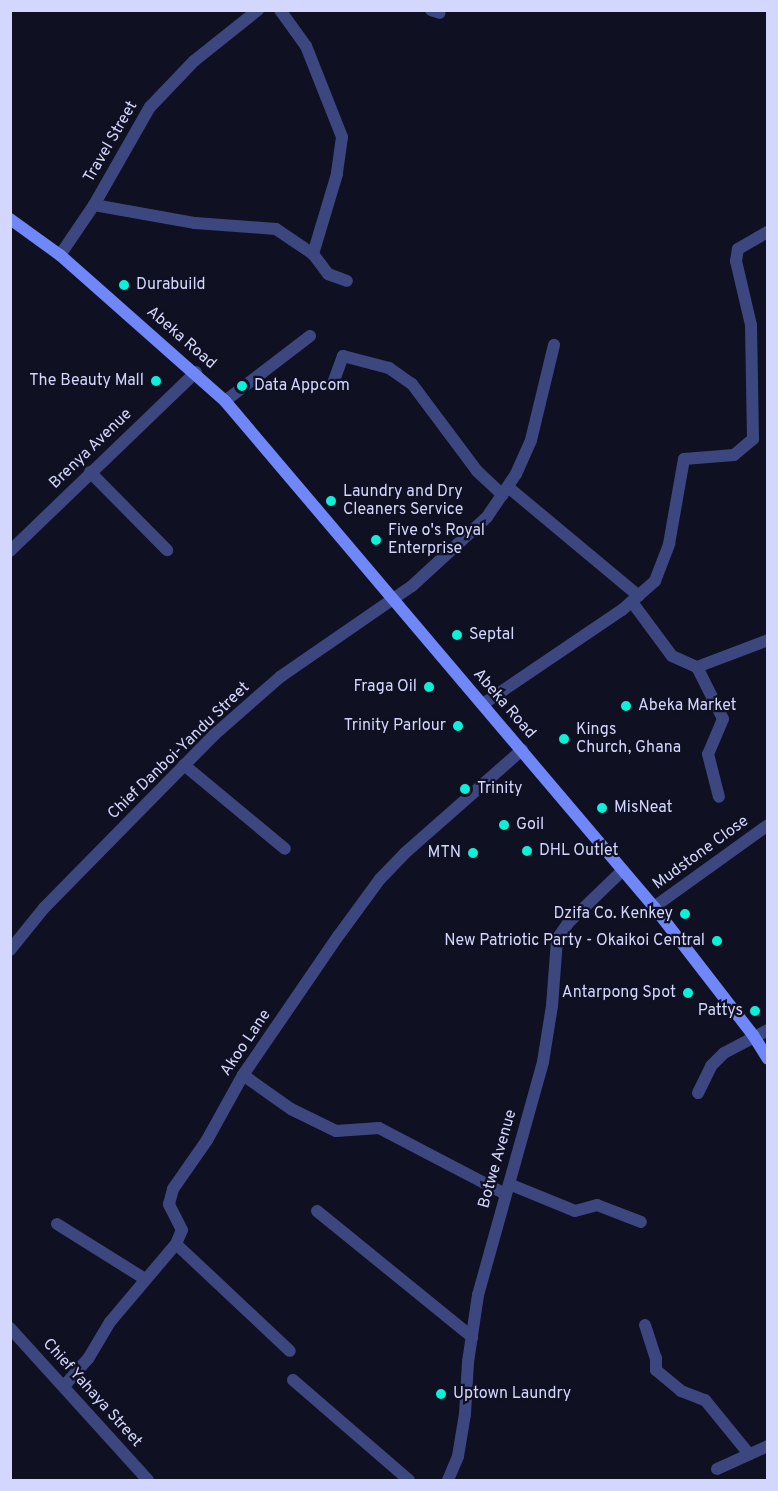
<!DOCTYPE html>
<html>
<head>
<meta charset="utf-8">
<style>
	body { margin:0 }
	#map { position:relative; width:778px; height:1491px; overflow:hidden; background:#0f1022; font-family:Overpass,sans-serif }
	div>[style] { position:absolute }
	.street>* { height:12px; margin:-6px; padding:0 6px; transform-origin:6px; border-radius:6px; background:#3d477f }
	.secondary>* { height:12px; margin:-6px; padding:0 6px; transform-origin:6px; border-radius:6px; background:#6f87f8 }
	.dots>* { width:16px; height:16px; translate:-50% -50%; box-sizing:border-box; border:3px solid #0f1022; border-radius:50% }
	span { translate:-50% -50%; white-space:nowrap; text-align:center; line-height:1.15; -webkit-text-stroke:4.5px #0f1022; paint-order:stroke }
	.street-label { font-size:16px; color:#d3d6fd }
	.poi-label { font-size:16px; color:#d3d6fd }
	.left { translate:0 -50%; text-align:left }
	.right { translate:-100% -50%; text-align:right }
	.frame { position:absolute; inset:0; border:12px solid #d3d6fd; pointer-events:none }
</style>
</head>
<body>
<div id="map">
	<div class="street">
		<i style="left:280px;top:10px;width:44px;rotate:54.2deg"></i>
		<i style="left:306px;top:46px;width:98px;rotate:68.4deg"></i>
		<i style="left:342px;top:137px;width:37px;rotate:98deg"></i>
		<i style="left:337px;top:174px;width:84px;rotate:106.7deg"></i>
		<i style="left:431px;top:10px;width:9px;rotate:18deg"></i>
		<i style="left:94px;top:205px;width:103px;rotate:10.1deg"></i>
		<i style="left:195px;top:223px;width:81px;rotate:4.2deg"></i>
		<i style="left:276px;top:229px;width:45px;rotate:34deg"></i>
		<i style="left:313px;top:254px;width:25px;rotate:53deg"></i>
		<i style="left:328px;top:274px;width:20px;rotate:20deg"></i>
		<i style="left:60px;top:255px;width:60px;rotate:-55.8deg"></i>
		<i style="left:94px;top:205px;width:113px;rotate:-60.3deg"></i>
		<i style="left:150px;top:107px;width:64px;rotate:-46.3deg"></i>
		<i style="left:194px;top:61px;width:82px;rotate:-38.6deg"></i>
		<i style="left:332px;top:386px;width:32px;rotate:-70deg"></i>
		<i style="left:343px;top:356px;width:48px;rotate:14.6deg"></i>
		<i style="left:389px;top:368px;width:28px;rotate:35deg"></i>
		<i style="left:412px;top:384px;width:109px;rotate:53.2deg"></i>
		<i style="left:477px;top:471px;width:35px;rotate:43deg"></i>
		<i style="left:225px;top:401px;width:107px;rotate:-37.4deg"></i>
		<i style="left:90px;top:472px;width:110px;rotate:45.4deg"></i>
		<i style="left:508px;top:487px;width:170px;rotate:39.8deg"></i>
		<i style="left:10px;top:551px;width:258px;rotate:-43.9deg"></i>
		<i style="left:632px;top:602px;width:67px;rotate:53.5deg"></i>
		<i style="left:672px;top:656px;width:27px;rotate:24deg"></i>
		<i style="left:697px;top:667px;width:76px;rotate:-20.8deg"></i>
		<i style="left:697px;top:667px;width:58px;rotate:63.4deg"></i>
		<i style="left:723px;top:719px;width:38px;rotate:113deg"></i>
		<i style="left:708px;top:754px;width:44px;rotate:75.7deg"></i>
		<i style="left:483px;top:704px;width:168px;rotate:-34.1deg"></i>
		<i style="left:622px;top:610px;width:44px;rotate:-41.3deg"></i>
		<i style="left:655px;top:581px;width:40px;rotate:-69deg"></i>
		<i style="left:669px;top:544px;width:86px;rotate:-80deg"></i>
		<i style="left:684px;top:459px;width:50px;rotate:-4.6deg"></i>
		<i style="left:734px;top:455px;width:25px;rotate:-40deg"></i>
		<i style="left:753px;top:439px;width:114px;rotate:-91deg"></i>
		<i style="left:751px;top:325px;width:66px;rotate:-103.2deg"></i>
		<i style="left:736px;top:261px;width:12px;rotate:-81deg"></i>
		<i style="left:738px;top:249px;width:34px;rotate:-30deg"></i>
		<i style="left:184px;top:765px;width:131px;rotate:39.7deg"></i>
		<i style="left:654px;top:907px;width:140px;rotate:-35.7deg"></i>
		<i style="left:10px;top:950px;width:54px;rotate:-51deg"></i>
		<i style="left:44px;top:908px;width:243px;rotate:-45.5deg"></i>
		<i style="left:214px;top:735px;width:88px;rotate:-41.3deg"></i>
		<i style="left:280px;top:677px;width:160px;rotate:-34.6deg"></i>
		<i style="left:412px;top:586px;width:102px;rotate:-42.6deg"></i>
		<i style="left:487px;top:517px;width:52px;rotate:-56deg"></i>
		<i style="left:516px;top:474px;width:37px;rotate:-66deg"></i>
		<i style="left:531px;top:440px;width:98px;rotate:-76.4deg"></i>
		<i style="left:243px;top:1075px;width:59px;rotate:35.3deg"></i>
		<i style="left:291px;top:1109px;width:50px;rotate:26.1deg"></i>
		<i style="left:336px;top:1131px;width:43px;rotate:-4deg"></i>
		<i style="left:379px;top:1128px;width:142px;rotate:27.6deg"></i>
		<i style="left:698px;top:1093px;width:30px;rotate:-64deg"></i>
		<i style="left:711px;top:1066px;width:18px;rotate:-45deg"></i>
		<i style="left:724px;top:1053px;width:50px;rotate:-27.6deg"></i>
		<i style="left:509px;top:1184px;width:71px;rotate:22.2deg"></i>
		<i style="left:575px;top:1211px;width:23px;rotate:-15deg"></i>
		<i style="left:597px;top:1205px;width:47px;rotate:21.1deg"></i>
		<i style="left:317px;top:1211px;width:200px;rotate:39.1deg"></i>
		<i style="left:57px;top:1224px;width:104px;rotate:32deg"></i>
		<i style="left:176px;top:1244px;width:156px;rotate:43.2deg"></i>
		<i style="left:645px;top:1325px;width:35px;rotate:72deg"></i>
		<i style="left:656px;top:1358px;width:12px;rotate:90deg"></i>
		<i style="left:656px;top:1370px;width:33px;rotate:40deg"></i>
		<i style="left:681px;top:1391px;width:26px;rotate:21deg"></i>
		<i style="left:705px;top:1400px;width:70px;rotate:50.8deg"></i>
		<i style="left:10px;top:1328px;width:205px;rotate:47.8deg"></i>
		<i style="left:293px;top:1380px;width:153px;rotate:40.8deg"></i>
		<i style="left:65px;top:1385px;width:35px;rotate:-49deg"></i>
		<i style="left:88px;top:1359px;width:43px;rotate:-59.3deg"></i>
		<i style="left:110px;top:1322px;width:102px;rotate:-49.8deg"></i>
		<i style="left:176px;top:1244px;width:15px;rotate:-67deg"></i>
		<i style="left:182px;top:1230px;width:29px;rotate:-117deg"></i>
		<i style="left:169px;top:1204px;width:16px;rotate:-75deg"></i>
		<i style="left:173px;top:1189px;width:60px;rotate:-55.2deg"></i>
		<i style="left:207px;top:1140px;width:74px;rotate:-61deg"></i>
		<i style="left:243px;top:1075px;width:170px;rotate:-55.6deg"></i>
		<i style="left:339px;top:935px;width:69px;rotate:-53.8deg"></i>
		<i style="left:380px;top:879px;width:36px;rotate:-46deg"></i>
		<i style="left:405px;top:853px;width:156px;rotate:-41.4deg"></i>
		<i style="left:717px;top:1469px;width:56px;rotate:-24.3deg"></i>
		<i style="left:448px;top:1480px;width:26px;rotate:-67deg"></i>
		<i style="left:458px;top:1456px;width:43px;rotate:-80.5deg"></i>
		<i style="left:465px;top:1414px;width:52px;rotate:-86.7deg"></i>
		<i style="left:468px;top:1362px;width:68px;rotate:-81.5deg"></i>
		<i style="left:478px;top:1295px;width:242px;rotate:-74.4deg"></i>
		<i style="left:543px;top:1062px;width:57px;rotate:-80.9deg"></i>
		<i style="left:552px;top:1006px;width:67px;rotate:-85.7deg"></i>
		<i style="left:557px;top:939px;width:19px;rotate:-55deg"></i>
		<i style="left:568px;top:923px;width:76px;rotate:-43.9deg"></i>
	</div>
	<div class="secondary">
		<i style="left:10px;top:219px;width:62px;rotate:35.8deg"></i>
		<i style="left:60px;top:255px;width:220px;rotate:41.5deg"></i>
		<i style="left:225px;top:401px;width:663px;rotate:49.71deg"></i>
		<i style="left:654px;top:907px;width:162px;rotate:52.3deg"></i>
		<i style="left:753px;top:1035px;width:28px;rotate:58deg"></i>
	</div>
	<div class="dots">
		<i style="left:124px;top:285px;background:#0cefd8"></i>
		<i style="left:156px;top:381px;background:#0cefd8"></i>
		<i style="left:242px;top:386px;background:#0cefd8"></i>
		<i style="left:331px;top:501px;background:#0cefd8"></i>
		<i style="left:376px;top:540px;background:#0cefd8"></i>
		<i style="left:457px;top:635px;background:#0cefd8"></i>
		<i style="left:429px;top:687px;background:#0cefd8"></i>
		<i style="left:626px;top:706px;background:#0cefd8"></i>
		<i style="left:458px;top:726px;background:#0cefd8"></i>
		<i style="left:564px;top:739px;background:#0cefd8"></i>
		<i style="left:465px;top:789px;background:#0cefd8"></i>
		<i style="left:602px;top:808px;background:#0cefd8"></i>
		<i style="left:504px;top:825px;background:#0cefd8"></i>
		<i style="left:527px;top:851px;background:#0cefd8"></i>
		<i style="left:473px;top:853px;background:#0cefd8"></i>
		<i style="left:685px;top:914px;background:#0cefd8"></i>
		<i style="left:717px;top:941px;background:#0cefd8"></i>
		<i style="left:688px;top:993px;background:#0cefd8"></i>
		<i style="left:755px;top:1011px;background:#0cefd8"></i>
		<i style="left:441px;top:1394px;background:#0cefd8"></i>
	</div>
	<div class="street-label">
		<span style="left:111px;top:142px;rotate:-60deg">Travel Street</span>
		<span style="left:181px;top:338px;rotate:41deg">Abeka Road</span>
		<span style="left:91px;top:449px;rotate:-44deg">Brenya Avenue</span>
		<span style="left:504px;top:704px;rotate:49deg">Abeka Road</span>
		<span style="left:179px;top:751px;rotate:-44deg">Chief Danboi-Yandu Street</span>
		<span style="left:701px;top:853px;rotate:-36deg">Mudstone Close</span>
		<span style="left:246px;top:1043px;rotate:-56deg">Akoo Lane</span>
		<span style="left:498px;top:1159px;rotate:-74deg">Botwe Avenue</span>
		<span style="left:92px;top:1393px;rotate:48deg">Chief Yahaya Street</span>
	</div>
	<div class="poi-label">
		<span class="left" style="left:136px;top:285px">Durabuild</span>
		<span class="right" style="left:144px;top:381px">The Beauty Mall</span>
		<span class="left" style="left:254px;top:386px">Data Appcom</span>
		<span class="left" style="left:343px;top:501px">Laundry and Dry<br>Cleaners Service</span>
		<span class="left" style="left:388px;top:540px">Five o's Royal<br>Enterprise</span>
		<span class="left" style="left:469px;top:635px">Septal</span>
		<span class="right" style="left:417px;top:687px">Fraga Oil</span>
		<span class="left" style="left:638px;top:706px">Abeka Market</span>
		<span class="right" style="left:446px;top:726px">Trinity Parlour</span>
		<span class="left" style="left:576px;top:739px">Kings<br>Church, Ghana</span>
		<span class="left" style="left:477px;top:789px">Trinity</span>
		<span class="left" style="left:614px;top:808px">MisNeat</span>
		<span class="left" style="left:516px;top:825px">Goil</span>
		<span class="left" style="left:539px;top:851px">DHL Outlet</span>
		<span class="right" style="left:461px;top:853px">MTN</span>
		<span class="right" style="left:673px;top:914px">Dzifa Co. Kenkey</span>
		<span class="right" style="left:705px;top:941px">New Patriotic Party - Okaikoi Central</span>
		<span class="right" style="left:676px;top:993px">Antarpong Spot</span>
		<span class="right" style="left:743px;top:1011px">Pattys</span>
		<span class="left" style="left:453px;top:1394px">Uptown Laundry</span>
	</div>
	<div class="frame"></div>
</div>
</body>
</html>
